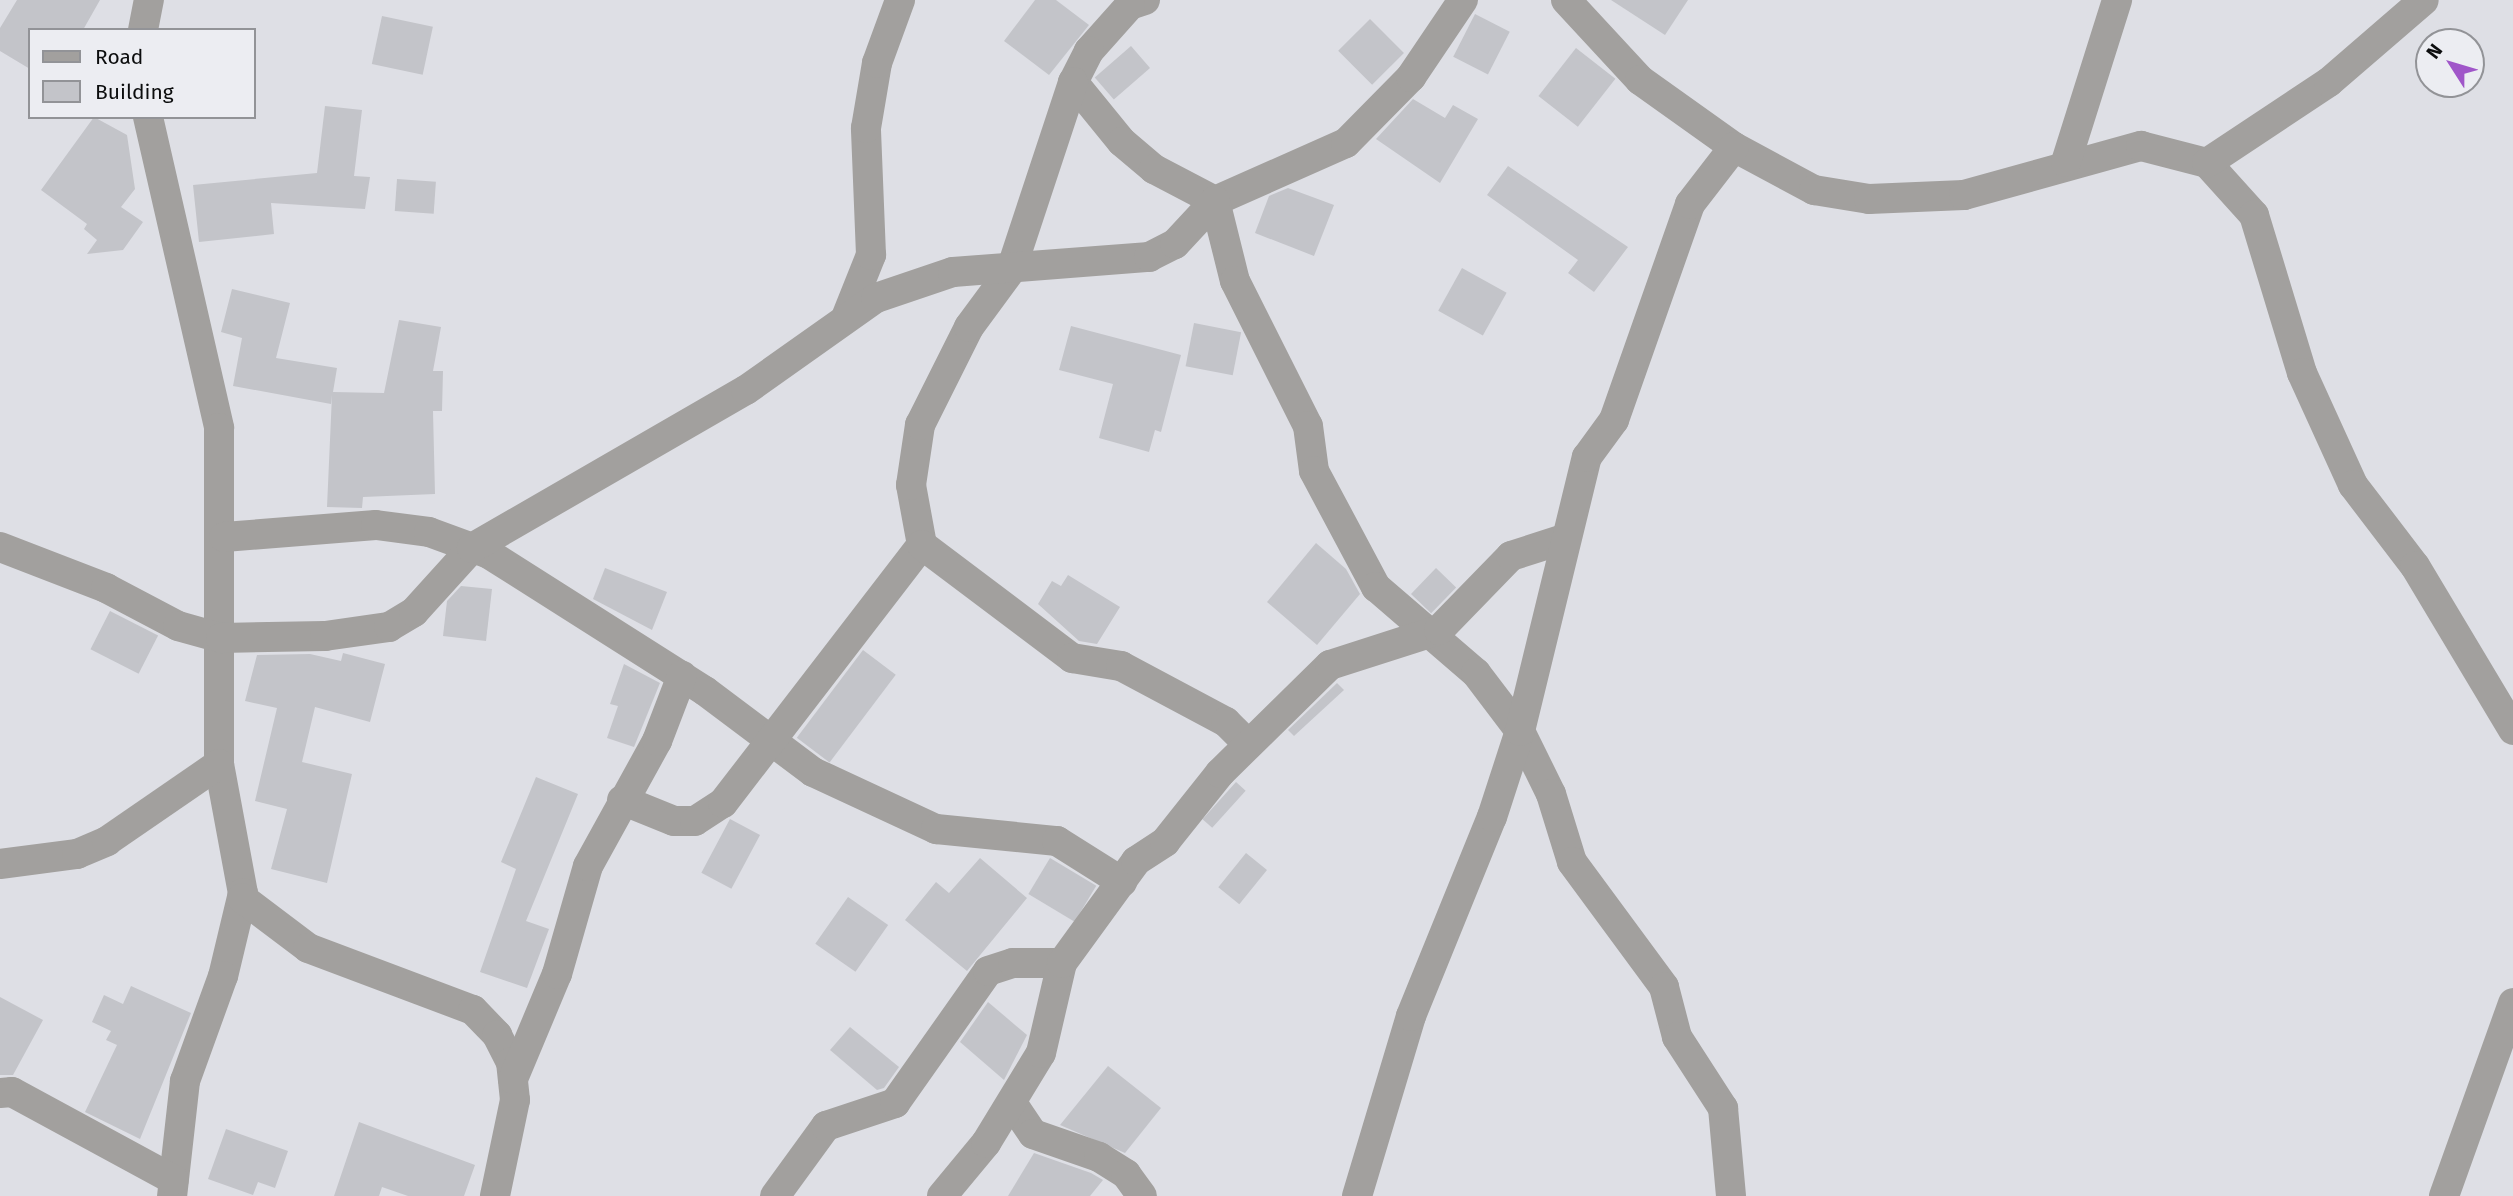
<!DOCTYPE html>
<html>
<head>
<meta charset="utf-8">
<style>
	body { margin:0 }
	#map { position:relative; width:2513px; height:1196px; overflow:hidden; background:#dedfe5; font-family:"Fira Sans",sans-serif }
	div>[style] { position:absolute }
	.building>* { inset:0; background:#c3c4c9; transform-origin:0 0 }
	.street>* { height:30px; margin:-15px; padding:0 15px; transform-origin:15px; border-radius:15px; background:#a2a09e }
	span { translate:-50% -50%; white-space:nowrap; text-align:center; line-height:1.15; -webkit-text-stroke:5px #ecedf2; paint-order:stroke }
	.legend { position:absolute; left:28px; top:28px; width:228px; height:91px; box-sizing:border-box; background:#ecedf2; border:2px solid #929397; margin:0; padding:9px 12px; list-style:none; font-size:21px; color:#0c0d0e }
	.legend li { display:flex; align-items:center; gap:14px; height:35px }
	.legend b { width:35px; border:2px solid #929397 }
	.north { position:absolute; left:2415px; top:28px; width:70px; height:70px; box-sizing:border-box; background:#ecedf2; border:2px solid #929397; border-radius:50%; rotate:307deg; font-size:19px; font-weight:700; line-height:28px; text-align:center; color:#0c0d0e }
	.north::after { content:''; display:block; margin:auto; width:24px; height:32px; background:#a056c9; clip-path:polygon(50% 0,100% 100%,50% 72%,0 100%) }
</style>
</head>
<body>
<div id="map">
	<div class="building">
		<i style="clip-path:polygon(17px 0,100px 0,83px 30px,30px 30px,30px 69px,0 51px,0 28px)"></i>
		<i style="clip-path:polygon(1035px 0,1056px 0,1089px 25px,1049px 75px,1004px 41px)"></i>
		<i style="clip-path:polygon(1611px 0,1688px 0,1665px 35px)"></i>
		<i style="left:1475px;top:14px;width:39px;height:48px;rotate:27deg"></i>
		<i style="left:382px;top:16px;width:52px;height:49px;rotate:12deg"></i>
		<i style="left:1370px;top:19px;width:48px;height:45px;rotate:45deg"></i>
		<i style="left:1131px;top:46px;width:29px;height:48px;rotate:49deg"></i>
		<i style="left:1576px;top:48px;width:50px;height:61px;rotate:38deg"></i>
		<i style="clip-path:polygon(1413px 99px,1445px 118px,1453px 105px,1478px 119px,1440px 183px,1376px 139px)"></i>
		<i style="clip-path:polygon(325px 106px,362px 110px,354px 176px,370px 177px,365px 209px,271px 203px,274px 234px,199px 242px,193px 185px,317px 173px)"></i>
		<i style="clip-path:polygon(94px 117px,127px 135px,135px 189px,121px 207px,143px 222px,123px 250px,87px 254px,97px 240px,84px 229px,87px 224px,41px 190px)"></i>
		<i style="clip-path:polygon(1508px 166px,1628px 247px,1594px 292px,1568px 273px,1578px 260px,1487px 195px)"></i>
		<i style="left:397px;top:179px;width:39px;height:32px;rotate:4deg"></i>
		<i style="clip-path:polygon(1288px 188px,1334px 205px,1314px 256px,1255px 233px,1269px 196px)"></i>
		<i style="left:1462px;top:268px;width:51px;height:49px;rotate:29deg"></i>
		<i style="clip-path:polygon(232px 289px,290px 303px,276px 358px,337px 368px,333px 392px,384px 393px,399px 320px,441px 327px,433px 371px,443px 371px,442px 411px,433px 411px,435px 494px,363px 497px,362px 508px,327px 507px,332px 395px,331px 404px,233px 386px,242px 338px,221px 332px)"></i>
		<i style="left:1194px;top:323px;width:48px;height:44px;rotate:11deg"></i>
		<i style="clip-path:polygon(1071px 326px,1181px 355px,1161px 432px,1155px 430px,1149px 452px,1099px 438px,1113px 384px,1059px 370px)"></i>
		<i style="clip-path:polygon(1316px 543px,1346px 569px,1360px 594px,1317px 645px,1267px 602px)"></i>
		<i style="clip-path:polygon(605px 568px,667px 592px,652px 630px,593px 599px)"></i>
		<i style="left:1436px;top:568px;width:28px;height:36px;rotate:44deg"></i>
		<i style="clip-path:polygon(1068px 575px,1120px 607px,1097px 644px,1079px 641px,1038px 604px,1052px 581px,1061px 586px)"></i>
		<i style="clip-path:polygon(461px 586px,492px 589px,486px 641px,443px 636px,447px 601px)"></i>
		<i style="left:110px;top:611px;width:54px;height:43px;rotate:27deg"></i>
		<i style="left:863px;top:650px;width:41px;height:110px;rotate:37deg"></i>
		<i style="clip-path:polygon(343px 653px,385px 664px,370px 722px,315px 707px,302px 762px,352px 774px,327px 883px,271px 869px,287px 809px,255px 801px,277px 708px,245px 701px,257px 655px,310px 654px,341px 661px)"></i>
		<i style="clip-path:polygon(624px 664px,660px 683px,634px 747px,607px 738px,618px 706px,610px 704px)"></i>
		<i style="clip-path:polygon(1337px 683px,1344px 690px,1294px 736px,1288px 730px)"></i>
		<i style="clip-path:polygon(536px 777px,578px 794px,526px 921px,549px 929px,527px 988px,480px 972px,516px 869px,501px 862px)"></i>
		<i style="left:1236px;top:782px;width:13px;height:50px;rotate:42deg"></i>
		<i style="left:730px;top:819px;width:34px;height:61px;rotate:28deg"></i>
		<i style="left:1246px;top:853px;width:27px;height:44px;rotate:39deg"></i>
		<i style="clip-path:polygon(980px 858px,1027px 898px,967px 971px,905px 920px,936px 882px,949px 893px)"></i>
		<i style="left:1050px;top:858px;width:54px;height:42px;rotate:31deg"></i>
		<i style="left:848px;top:897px;width:49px;height:57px;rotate:35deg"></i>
		<i style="clip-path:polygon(131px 986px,191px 1013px,140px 1139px,85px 1112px,117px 1045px,106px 1040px,111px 1031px,92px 1022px,104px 995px,123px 1004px)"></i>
		<i style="clip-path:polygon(0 997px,43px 1020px,13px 1075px,0 1075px)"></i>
		<i style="clip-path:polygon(988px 1002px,1027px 1035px,1004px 1080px,960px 1042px)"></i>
		<i style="clip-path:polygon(850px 1027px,899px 1067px,884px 1088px,877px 1090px,830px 1050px)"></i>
		<i style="clip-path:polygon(1108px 1066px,1161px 1108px,1125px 1153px,1060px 1125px)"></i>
		<i style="clip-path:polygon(359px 1122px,475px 1165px,464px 1196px,408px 1196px,382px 1187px,379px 1196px,334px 1196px)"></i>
		<i style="clip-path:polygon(226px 1129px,288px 1151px,275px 1188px,258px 1182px,253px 1195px,208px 1179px)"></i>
		<i style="clip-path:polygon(1034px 1153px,1091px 1173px,1103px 1180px,1090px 1196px,1008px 1196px)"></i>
	</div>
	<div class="street">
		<i style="left:1145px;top:0;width:16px;rotate:162deg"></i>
		<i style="left:1130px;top:5px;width:62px;rotate:131.7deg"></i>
		<i style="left:1089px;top:51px;width:35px;rotate:117deg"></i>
		<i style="left:1073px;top:82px;width:77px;rotate:50.8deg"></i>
		<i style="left:1122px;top:142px;width:42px;rotate:40.2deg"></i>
		<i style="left:1154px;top:169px;width:69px;rotate:27.7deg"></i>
		<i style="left:1215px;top:201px;width:143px;rotate:-23.9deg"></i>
		<i style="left:1346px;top:143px;width:93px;rotate:-45.4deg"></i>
		<i style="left:1411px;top:77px;width:93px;rotate:-56deg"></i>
		<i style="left:1566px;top:0;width:109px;rotate:47.2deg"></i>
		<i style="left:1640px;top:80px;width:115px;rotate:35.5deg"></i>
		<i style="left:1734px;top:147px;width:91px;rotate:28.3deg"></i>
		<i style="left:1814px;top:190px;width:56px;rotate:9.3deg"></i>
		<i style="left:1869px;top:199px;width:95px;rotate:-2.4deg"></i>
		<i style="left:1964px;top:195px;width:184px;rotate:-15.5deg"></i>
		<i style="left:2141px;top:146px;width:68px;rotate:14.4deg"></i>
		<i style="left:2207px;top:163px;width:70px;rotate:47.9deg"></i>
		<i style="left:2254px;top:215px;width:165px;rotate:73.1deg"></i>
		<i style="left:2302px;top:373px;width:123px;rotate:65.5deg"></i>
		<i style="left:2353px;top:485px;width:102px;rotate:52.6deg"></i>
		<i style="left:2415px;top:566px;width:191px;rotate:59.1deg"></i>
		<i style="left:143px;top:30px;width:31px;rotate:-79deg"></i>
		<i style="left:148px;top:117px;width:319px;rotate:77.1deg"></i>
		<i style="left:219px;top:428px;width:336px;rotate:90deg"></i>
		<i style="left:219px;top:764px;width:131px;rotate:79.5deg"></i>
		<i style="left:243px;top:893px;width:85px;rotate:103.5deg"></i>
		<i style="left:223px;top:976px;width:112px;rotate:109.9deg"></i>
		<i style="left:185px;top:1081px;width:116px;rotate:96.4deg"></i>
		<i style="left:2066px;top:162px;width:170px;rotate:-72.5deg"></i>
		<i style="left:2207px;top:163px;width:146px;rotate:-33.6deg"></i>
		<i style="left:2329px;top:82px;width:125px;rotate:-40.8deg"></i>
		<i style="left:1215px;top:201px;width:82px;rotate:76deg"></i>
		<i style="left:1235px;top:281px;width:162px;rotate:63.3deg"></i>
		<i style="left:1308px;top:426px;width:45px;rotate:82.4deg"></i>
		<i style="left:1314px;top:471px;width:132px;rotate:61.9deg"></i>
		<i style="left:1376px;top:587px;width:132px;rotate:40.7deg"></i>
		<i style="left:1476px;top:673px;width:73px;rotate:52.8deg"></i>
		<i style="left:1520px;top:731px;width:70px;rotate:63.8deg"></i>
		<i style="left:1551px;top:794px;width:71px;rotate:72.8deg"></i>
		<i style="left:1572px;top:862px;width:155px;rotate:53.6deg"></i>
		<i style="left:1664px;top:987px;width:52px;rotate:75.4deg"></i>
		<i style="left:1677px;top:1037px;width:85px;rotate:57.1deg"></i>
		<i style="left:1723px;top:1108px;width:88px;rotate:84.8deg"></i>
		<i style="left:847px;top:315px;width:65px;rotate:-68.2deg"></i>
		<i style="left:871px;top:255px;width:127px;rotate:-92.3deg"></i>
		<i style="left:866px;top:128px;width:66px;rotate:-80.4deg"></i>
		<i style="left:877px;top:63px;width:67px;rotate:-69.9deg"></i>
		<i style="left:224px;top:537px;width:152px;rotate:-4.5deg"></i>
		<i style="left:376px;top:525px;width:53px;rotate:7.5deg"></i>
		<i style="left:429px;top:532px;width:64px;rotate:20.1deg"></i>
		<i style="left:489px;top:554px;width:256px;rotate:32.4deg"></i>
		<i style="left:705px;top:691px;width:135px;rotate:36.9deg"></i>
		<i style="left:813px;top:772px;width:136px;rotate:24.9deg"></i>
		<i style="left:936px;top:829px;width:122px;rotate:5.7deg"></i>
		<i style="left:1057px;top:841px;width:77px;rotate:32.2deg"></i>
		<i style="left:922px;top:545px;width:61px;rotate:-100.4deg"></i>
		<i style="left:911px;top:485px;width:61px;rotate:-81.5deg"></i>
		<i style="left:920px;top:425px;width:110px;rotate:-63.4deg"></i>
		<i style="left:969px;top:327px;width:71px;rotate:-53.6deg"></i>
		<i style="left:1011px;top:270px;width:198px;rotate:-71.7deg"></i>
		<i style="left:0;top:547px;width:114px;rotate:21.1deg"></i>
		<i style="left:106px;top:588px;width:81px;rotate:27.8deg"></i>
		<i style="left:178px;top:626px;width:45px;rotate:15.6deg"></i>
		<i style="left:221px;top:638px;width:104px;rotate:-1.1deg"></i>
		<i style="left:325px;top:636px;width:65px;rotate:-8deg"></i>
		<i style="left:389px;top:627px;width:29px;rotate:-31deg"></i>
		<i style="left:414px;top:612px;width:86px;rotate:-47.8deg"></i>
		<i style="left:472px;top:548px;width:316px;rotate:-30deg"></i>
		<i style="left:746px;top:390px;width:159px;rotate:-35.3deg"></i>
		<i style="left:876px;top:298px;width:81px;rotate:-18.7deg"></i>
		<i style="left:953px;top:272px;width:197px;rotate:-4.4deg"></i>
		<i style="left:1149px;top:257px;width:29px;rotate:-27deg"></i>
		<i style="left:1175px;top:244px;width:59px;rotate:-47.1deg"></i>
		<i style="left:622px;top:800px;width:56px;rotate:22deg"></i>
		<i style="left:674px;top:821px;width:21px"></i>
		<i style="left:695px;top:821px;width:33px;rotate:-33deg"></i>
		<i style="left:723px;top:803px;width:326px;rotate:-52.4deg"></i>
		<i style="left:922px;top:545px;width:188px;rotate:37deg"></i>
		<i style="left:1072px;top:658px;width:50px;rotate:9.3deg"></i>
		<i style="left:1121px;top:666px;width:119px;rotate:28.1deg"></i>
		<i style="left:1226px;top:722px;width:31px;rotate:45deg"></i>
		<i style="left:0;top:864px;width:78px;rotate:-7.4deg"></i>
		<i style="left:77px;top:854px;width:33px;rotate:-23deg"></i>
		<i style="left:107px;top:841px;width:136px;rotate:-34.5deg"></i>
		<i style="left:242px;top:898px;width:83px;rotate:37.1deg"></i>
		<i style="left:308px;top:948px;width:176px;rotate:20.6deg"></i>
		<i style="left:473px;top:1010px;width:35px;rotate:46deg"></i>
		<i style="left:497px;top:1035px;width:30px;rotate:63deg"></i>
		<i style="left:511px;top:1062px;width:38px;rotate:84deg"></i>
		<i style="left:515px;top:1100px;width:98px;rotate:101.8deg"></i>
		<i style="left:513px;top:1079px;width:114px;rotate:-67.3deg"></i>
		<i style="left:557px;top:974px;width:112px;rotate:-74deg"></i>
		<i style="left:588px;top:866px;width:143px;rotate:-61.1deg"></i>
		<i style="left:657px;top:741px;width:70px;rotate:-69deg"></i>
		<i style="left:0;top:1093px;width:12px;rotate:-5deg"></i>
		<i style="left:12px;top:1092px;width:184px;rotate:28.5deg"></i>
		<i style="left:1012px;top:1103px;width:37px;rotate:56deg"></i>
		<i style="left:1033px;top:1134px;width:70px;rotate:19.2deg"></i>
		<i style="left:1099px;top:1157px;width:32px;rotate:32deg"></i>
		<i style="left:1126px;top:1174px;width:27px;rotate:54deg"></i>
		<i style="left:775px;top:1196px;width:87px;rotate:-53.9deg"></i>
		<i style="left:826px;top:1126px;width:73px;rotate:-18.4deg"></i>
		<i style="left:895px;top:1103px;width:161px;rotate:-54.8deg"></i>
		<i style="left:988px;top:971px;width:26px;rotate:-18deg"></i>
		<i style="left:1013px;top:963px;width:49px"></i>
		<i style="left:942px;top:1196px;width:69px;rotate:-50.3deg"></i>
		<i style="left:986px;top:1143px;width:105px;rotate:-58.6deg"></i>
		<i style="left:1041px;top:1053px;width:92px;rotate:-76.9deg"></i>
		<i style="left:1062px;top:963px;width:126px;rotate:-54deg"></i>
		<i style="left:1136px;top:861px;width:35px;rotate:-33deg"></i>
		<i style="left:1165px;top:842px;width:88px;rotate:-51.4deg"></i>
		<i style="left:1220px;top:773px;width:154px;rotate:-44.5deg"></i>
		<i style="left:1330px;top:665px;width:114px;rotate:-17.8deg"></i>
		<i style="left:1439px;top:630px;width:103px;rotate:-45.8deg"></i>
		<i style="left:1511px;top:556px;width:56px;rotate:-17.8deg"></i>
		<i style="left:1357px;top:1196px;width:188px;rotate:-73.3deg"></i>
		<i style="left:1411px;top:1016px;width:215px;rotate:-67.9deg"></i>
		<i style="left:1492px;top:817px;width:90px;rotate:-72deg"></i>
		<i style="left:1520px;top:731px;width:282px;rotate:-76.3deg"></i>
		<i style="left:1587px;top:457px;width:46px;rotate:-53.9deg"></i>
		<i style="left:1614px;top:420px;width:229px;rotate:-70.6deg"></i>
		<i style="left:1690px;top:204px;width:72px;rotate:-52.3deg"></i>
		<i style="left:2444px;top:1196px;width:205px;rotate:-70.3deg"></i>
	</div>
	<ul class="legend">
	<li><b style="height:9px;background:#a2a09e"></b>Road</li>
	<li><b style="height:19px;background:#c3c4c9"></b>Building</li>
	</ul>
	<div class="north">N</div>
</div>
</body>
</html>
